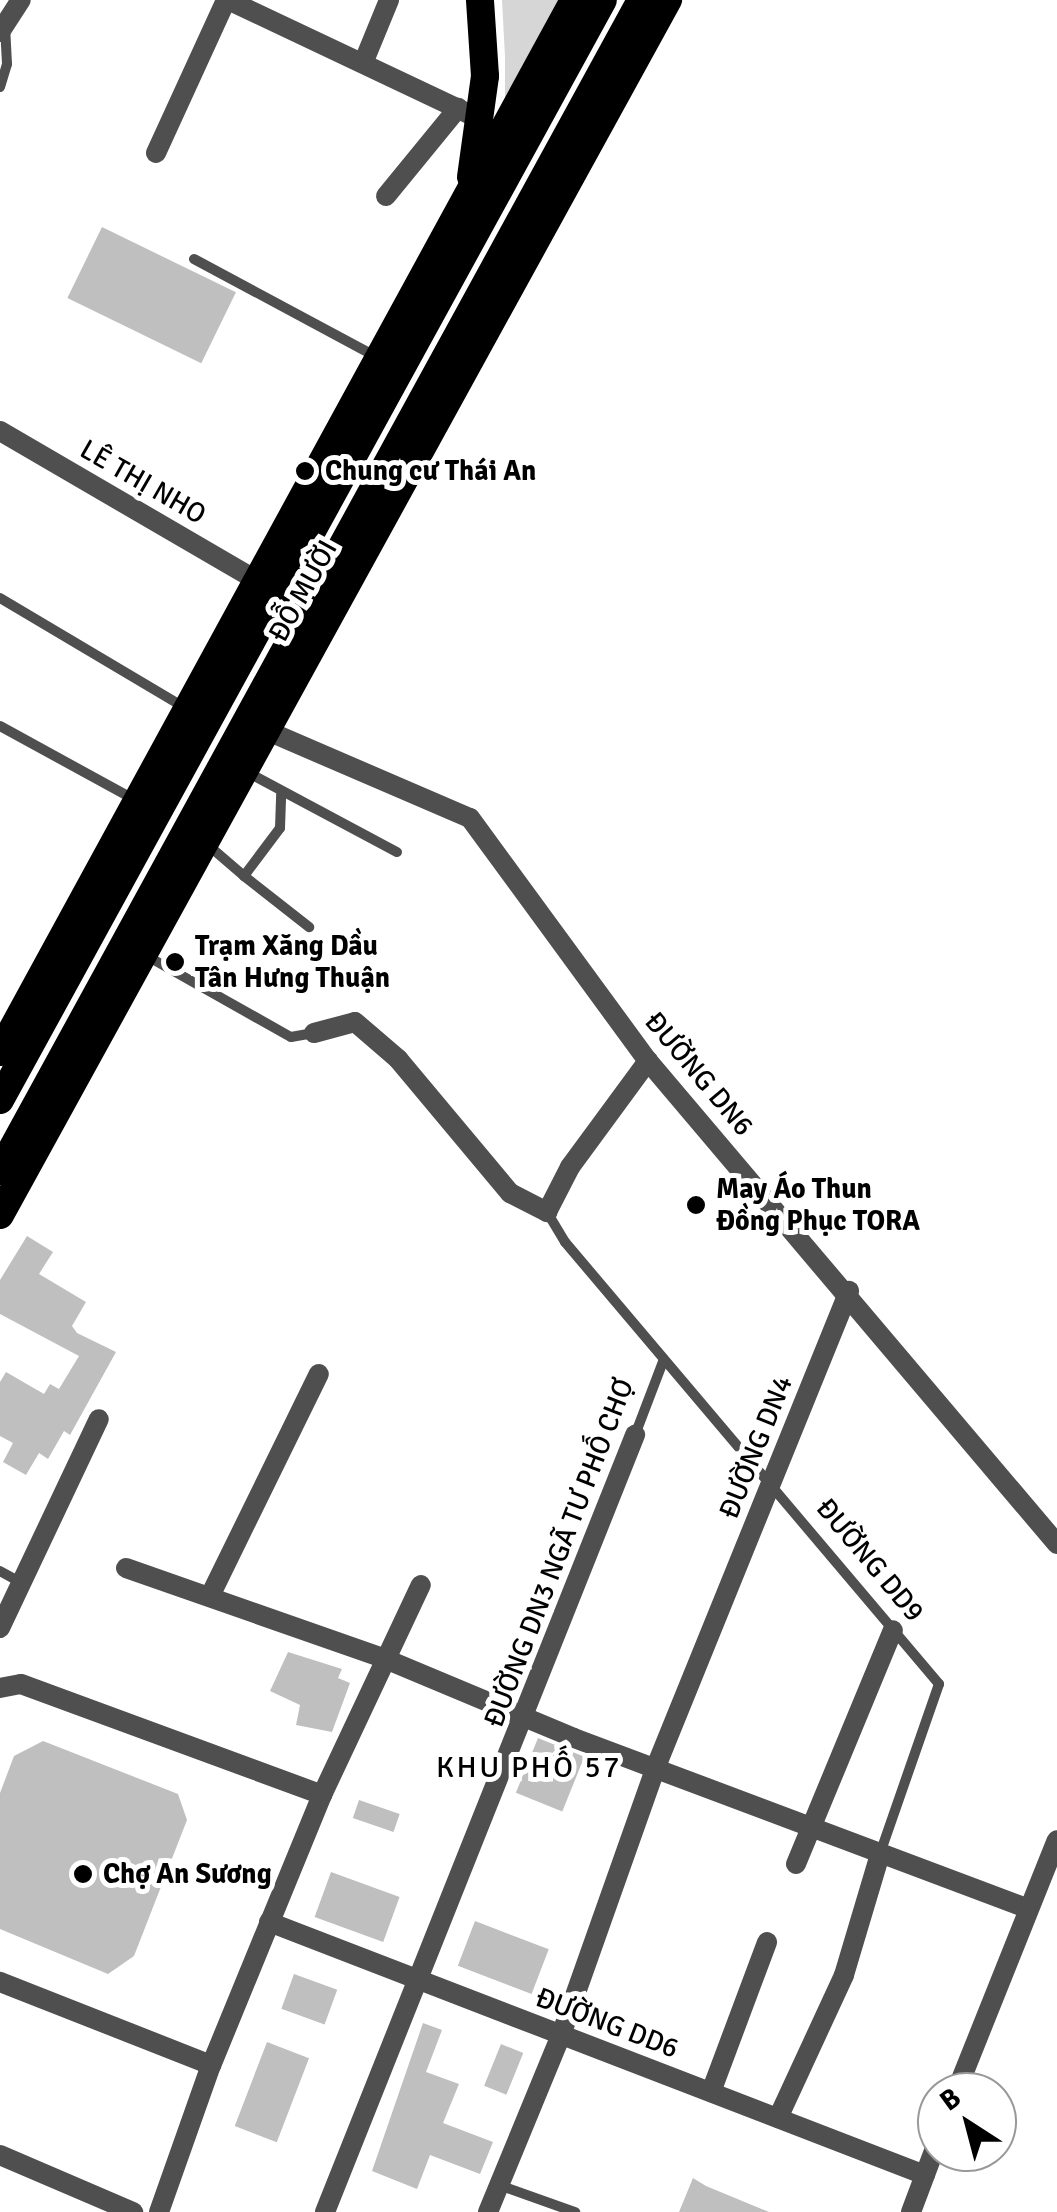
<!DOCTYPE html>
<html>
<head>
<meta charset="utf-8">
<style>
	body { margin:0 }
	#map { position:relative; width:1057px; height:2212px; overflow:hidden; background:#fff; font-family:Signika,sans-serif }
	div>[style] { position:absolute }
	.green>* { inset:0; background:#d6d6d6 }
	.building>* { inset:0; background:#bfbfbf; transform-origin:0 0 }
	.service>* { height:10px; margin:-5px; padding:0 5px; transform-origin:5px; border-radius:5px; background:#4f4f4f }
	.minor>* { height:20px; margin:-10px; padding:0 10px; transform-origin:10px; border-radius:10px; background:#4f4f4f }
	.trunk>* { height:28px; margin:-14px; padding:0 14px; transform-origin:14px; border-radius:14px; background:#000 }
	.dots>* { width:28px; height:28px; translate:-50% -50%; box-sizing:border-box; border:5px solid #fff; border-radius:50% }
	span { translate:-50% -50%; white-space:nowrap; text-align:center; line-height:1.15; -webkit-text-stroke:10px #fff; paint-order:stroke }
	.poi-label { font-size:28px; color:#000; font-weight:700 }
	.left { translate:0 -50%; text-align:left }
	.street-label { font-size:28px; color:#000 }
	.neighbourhood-label { font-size:30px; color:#000; letter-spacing:2.5px }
	.north { position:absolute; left:917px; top:2072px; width:100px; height:100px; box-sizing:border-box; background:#fff; border:2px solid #999; border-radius:50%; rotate:324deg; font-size:28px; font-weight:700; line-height:40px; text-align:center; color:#000 }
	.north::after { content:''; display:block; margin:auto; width:35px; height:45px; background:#000; clip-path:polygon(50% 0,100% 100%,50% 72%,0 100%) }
</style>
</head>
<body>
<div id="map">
	<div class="green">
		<i style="clip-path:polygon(502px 0,564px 0,505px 109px,505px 57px)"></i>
	</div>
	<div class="building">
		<i style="left:102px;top:227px;width:149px;height:79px;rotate:26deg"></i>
		<i style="clip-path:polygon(27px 1236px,53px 1252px,39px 1274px,86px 1302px,72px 1326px,77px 1333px,116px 1352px,70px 1435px,64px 1431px,48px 1459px,39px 1453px,26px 1475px,3px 1462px,13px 1443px,0 1436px,0 1382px,6px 1372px,44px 1394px,50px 1384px,59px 1389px,79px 1356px,0 1314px,0 1280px)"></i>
		<i style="clip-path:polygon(288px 1652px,342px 1669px,338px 1678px,350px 1683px,332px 1732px,296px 1725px,300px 1705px,270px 1691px)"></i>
		<i style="left:538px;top:1738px;width:50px;height:59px;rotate:22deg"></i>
		<i style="clip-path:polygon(43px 1741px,178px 1794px,187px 1820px,134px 1956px,108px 1974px,0 1929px,0 1793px,14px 1756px)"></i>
		<i style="left:359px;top:1800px;width:43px;height:19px;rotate:19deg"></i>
		<i style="left:331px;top:1872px;width:73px;height:48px;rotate:20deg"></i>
		<i style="left:475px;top:1921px;width:79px;height:48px;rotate:21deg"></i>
		<i style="left:294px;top:1974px;width:46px;height:37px;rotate:20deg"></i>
		<i style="clip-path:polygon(423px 2023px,442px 2030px,426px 2072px,459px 2084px,443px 2123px,493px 2142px,480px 2174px,430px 2155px,417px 2189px,372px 2171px)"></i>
		<i style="left:267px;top:2042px;width:45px;height:90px;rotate:21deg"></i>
		<i style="left:501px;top:2044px;width:24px;height:45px;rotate:22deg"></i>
		<i style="clip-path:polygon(693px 2178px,706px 2186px,769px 2212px,679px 2212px)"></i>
	</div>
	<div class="service">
		<i style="left:0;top:87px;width:24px;rotate:-73deg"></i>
		<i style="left:7px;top:64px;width:35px;rotate:-93deg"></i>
		<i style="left:194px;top:259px;width:210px;rotate:28.2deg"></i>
		<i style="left:0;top:598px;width:217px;rotate:30.7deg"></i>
		<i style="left:0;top:726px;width:156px;rotate:28.7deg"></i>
		<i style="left:247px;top:772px;width:170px;rotate:28.1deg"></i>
		<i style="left:208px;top:845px;width:48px;rotate:40.7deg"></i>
		<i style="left:244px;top:876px;width:60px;rotate:-53.1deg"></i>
		<i style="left:280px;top:828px;width:34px;rotate:-88deg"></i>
		<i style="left:244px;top:876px;width:83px;rotate:38.1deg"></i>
		<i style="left:147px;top:956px;width:165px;rotate:29.4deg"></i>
		<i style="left:291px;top:1037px;width:23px;rotate:-10deg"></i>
		<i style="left:547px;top:1212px;width:35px;rotate:59deg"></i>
		<i style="left:565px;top:1242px;width:579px;rotate:49.76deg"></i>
		<i style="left:939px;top:1684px;width:179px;rotate:109.2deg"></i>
		<i style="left:635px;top:1435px;width:81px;rotate:-69.1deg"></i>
		<i style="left:0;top:1571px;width:21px;rotate:29deg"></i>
		<i style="left:499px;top:2185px;width:81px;rotate:19.6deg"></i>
	</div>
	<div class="minor">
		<i style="left:228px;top:0;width:281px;rotate:25.3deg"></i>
		<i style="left:0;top:32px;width:38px;rotate:-57deg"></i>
		<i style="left:364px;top:61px;width:66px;rotate:-67.7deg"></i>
		<i style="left:156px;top:153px;width:168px;rotate:-65.4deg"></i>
		<i style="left:386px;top:196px;width:114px;rotate:-50.7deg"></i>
		<i style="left:0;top:431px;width:298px;rotate:30.2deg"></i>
		<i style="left:256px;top:726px;width:233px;rotate:23.3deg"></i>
		<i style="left:470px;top:818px;width:301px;rotate:53.8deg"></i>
		<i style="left:648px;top:1061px;width:633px;rotate:49.74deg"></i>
		<i style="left:314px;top:1033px;width:42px;rotate:-15deg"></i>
		<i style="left:355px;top:1022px;width:57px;rotate:40.7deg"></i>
		<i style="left:398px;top:1059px;width:175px;rotate:50.1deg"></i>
		<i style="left:510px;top:1193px;width:42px;rotate:27.2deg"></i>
		<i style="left:547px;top:1212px;width:51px;rotate:-62.9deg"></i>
		<i style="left:570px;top:1167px;width:132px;rotate:-53.7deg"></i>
		<i style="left:126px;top:1568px;width:272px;rotate:19.3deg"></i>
		<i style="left:383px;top:1658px;width:207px;rotate:22.7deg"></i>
		<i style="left:574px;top:1738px;width:483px;rotate:20.6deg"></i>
		<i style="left:211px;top:1594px;width:245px;rotate:-63.9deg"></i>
		<i style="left:0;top:1628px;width:231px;rotate:-64.7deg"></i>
		<i style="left:0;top:1688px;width:21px;rotate:-11deg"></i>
		<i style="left:21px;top:1684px;width:321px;rotate:20.2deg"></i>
		<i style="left:322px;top:1795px;width:292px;rotate:112.3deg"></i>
		<i style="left:211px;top:2065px;width:227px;rotate:-158.5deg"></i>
		<i style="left:322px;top:1795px;width:232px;rotate:-64.8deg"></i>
		<i style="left:796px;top:1864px;width:253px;rotate:-67.5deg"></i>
		<i style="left:269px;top:1922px;width:703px;rotate:21.09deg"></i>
		<i style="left:711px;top:2092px;width:160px;rotate:-69.5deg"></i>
		<i style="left:956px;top:2092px;width:271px;rotate:-68.2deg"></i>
		<i style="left:778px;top:2118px;width:157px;rotate:-65.2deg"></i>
		<i style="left:844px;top:1975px;width:126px;rotate:-73.4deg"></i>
		<i style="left:0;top:2155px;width:145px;rotate:23.2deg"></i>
		<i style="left:159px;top:2212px;width:156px;rotate:-70.5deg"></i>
		<i style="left:325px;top:2212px;width:837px;rotate:-68.25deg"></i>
		<i style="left:488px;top:2212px;width:191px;rotate:-67.6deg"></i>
		<i style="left:561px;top:2035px;width:282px;rotate:-70.5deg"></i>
		<i style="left:655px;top:1769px;width:516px;rotate:-67.91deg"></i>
		<i style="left:911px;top:2212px;width:74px;rotate:-69.4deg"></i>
	</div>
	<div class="trunk">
		<i style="left:471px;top:177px;width:102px;rotate:-82.1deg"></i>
		<i style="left:485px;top:76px;width:76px;rotate:-93.8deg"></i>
		<i style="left:0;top:1052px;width:1198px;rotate:-61.38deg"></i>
		<i style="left:0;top:1100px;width:1254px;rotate:-61.27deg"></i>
		<i style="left:0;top:1171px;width:1335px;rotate:-61.3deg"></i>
		<i style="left:0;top:1215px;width:1387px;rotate:-61.2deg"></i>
	</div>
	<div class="dots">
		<i style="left:305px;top:471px;background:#000"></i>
		<i style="left:175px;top:962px;background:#000"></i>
		<i style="left:696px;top:1205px;background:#000"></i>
		<i style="left:83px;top:1874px;background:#000"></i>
	</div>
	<div class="poi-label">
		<span class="left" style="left:325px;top:471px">Chung cư Thái An</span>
		<span class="left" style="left:195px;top:962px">Trạm Xăng Dầu<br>Tân Hưng Thuận</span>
		<span class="left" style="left:716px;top:1205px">May Áo Thun<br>Đồng Phục TORA</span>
		<span class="left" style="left:103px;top:1874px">Chợ An Sương</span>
	</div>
	<div class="street-label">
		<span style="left:143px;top:482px;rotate:30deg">LÊ THỊ NHO</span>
		<span style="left:303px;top:591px;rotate:-61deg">ĐỖ MƯỜI</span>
		<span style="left:699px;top:1074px;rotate:50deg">ĐƯỜNG DN6</span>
		<span style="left:756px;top:1447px;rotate:-68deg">ĐƯỜNG DN4</span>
		<span style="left:559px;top:1553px;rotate:-69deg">ĐƯỜNG DN3 NGÃ TƯ PHỐ CHỢ</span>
		<span style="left:870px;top:1560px;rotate:50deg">ĐƯỜNG DD9</span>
		<span style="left:607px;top:2023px;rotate:21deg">ĐƯỜNG DD6</span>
	</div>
	<div class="neighbourhood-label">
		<span style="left:529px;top:1768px">KHU PHỐ 57</span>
	</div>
	<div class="north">B</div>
</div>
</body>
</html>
